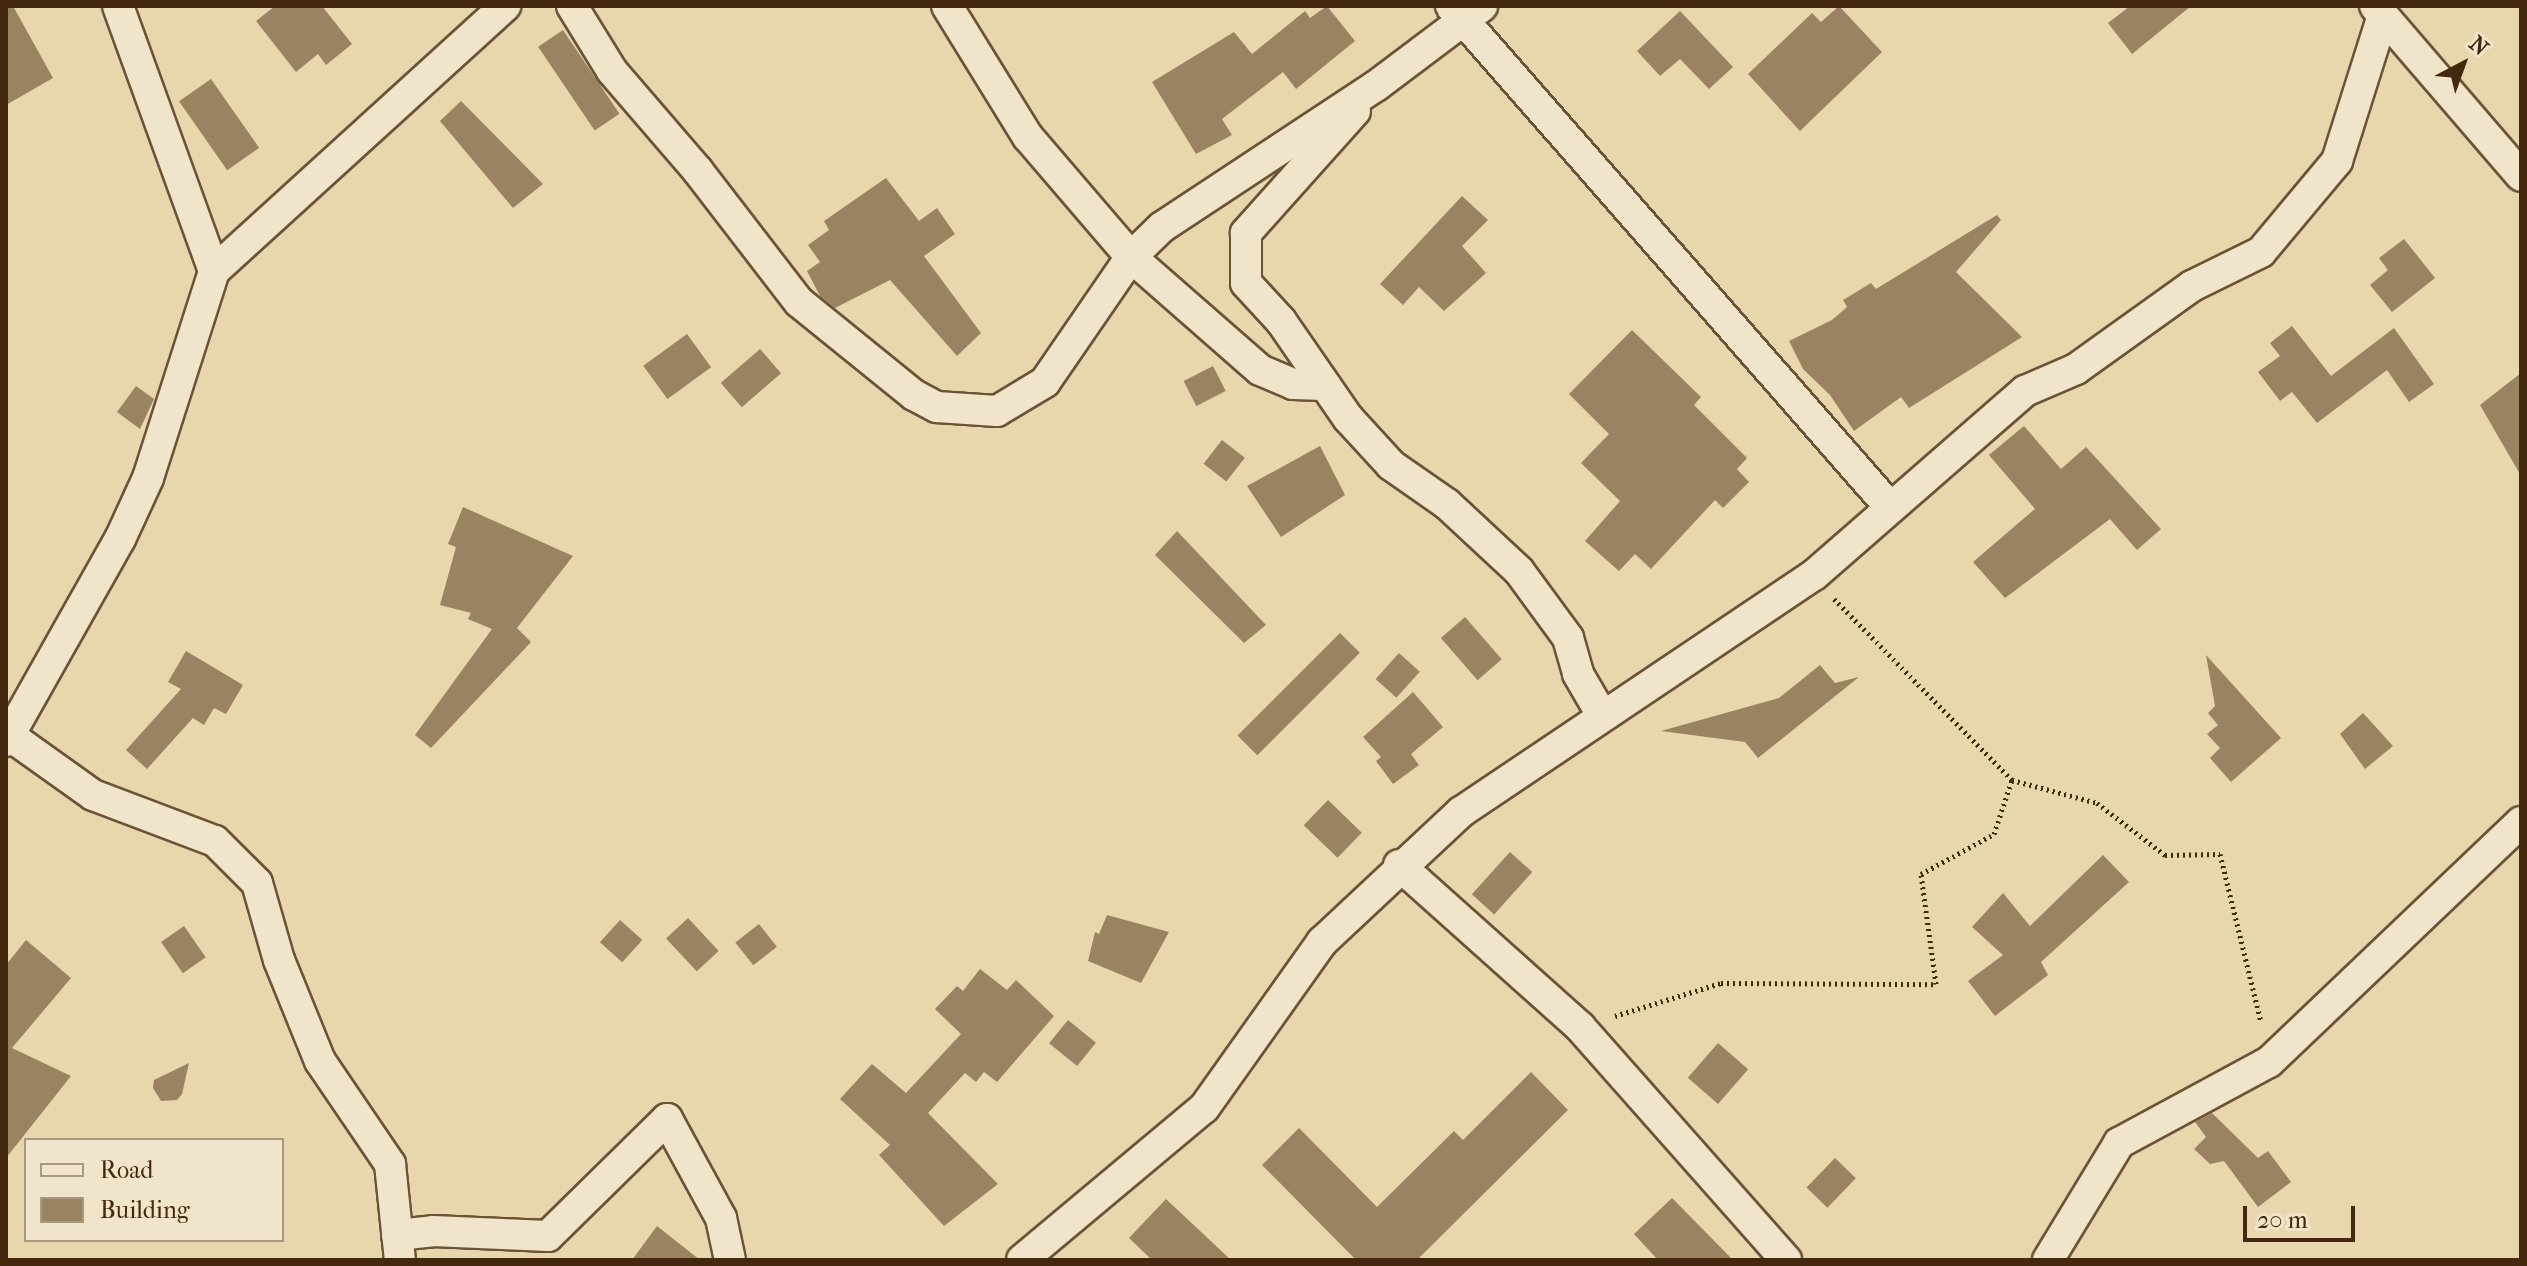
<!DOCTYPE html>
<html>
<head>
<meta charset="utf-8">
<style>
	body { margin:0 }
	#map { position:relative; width:2527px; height:1266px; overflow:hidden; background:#e8d7ad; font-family:"IM FELL French Canon",serif }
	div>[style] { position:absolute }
	.building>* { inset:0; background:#998361; transform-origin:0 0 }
	.path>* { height:5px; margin-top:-2.5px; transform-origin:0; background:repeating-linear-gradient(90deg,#43270e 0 2px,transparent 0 6px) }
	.roads { filter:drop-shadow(2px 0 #6c5336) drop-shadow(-2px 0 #6c5336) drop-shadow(0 2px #6c5336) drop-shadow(0 -2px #6c5336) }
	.street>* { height:30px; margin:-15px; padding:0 15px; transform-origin:15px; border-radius:15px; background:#f0e5ca }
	span { translate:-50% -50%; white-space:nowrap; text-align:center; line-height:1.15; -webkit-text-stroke:7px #f0e5ca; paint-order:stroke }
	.frame { position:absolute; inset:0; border:8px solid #43270e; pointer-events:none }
	.legend { position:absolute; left:24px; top:1138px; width:260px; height:104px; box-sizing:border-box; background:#f0e5ca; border:2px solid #ab997f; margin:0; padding:10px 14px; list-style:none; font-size:24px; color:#43270e }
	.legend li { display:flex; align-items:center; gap:16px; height:40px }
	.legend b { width:40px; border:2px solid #ab997f }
	.north { position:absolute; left:2423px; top:24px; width:80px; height:80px; -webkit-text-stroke:6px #f0e5ca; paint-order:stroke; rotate:41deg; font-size:22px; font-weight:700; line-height:32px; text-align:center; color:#43270e }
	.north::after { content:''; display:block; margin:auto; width:28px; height:36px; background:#43270e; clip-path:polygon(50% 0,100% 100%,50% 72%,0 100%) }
	.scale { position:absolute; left:2243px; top:1206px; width:112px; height:36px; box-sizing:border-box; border:4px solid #43270e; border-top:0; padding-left:10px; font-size:24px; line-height:28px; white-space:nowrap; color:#43270e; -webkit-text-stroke:6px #f0e5ca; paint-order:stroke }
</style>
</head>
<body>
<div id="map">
	<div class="building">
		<i style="clip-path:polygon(6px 6px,13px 6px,53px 78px,6px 105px)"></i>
		<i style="clip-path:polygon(275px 6px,322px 6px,352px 44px,326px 65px,318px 54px,296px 72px,256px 21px)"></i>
		<i style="clip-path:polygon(1327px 6px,1355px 41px,1296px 89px,1283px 72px,1222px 119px,1232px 135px,1196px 154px,1152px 82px,1234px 32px,1252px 54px,1305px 11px,1310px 18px)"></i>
		<i style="clip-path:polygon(1839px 6px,1882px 52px,1800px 131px,1748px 74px,1812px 13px,1821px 22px)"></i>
		<i style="clip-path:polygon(2130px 6px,2191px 6px,2132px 54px,2108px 23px)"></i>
		<i style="clip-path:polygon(1680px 11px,1733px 67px,1709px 89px,1680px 59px,1660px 76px,1637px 51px)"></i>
		<i style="left:563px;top:30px;width:101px;height:30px;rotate:56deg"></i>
		<i style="left:211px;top:79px;width:84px;height:39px;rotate:55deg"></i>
		<i style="clip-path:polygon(461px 101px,543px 184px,513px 208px,440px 121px)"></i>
		<i style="clip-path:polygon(886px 178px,919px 221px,937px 208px,955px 234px,924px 256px,981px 333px,957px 356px,890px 280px,835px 308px,820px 296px,807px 271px,820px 262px,808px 245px,829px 230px,824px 221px)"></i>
		<i style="clip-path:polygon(1462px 196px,1488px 220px,1462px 246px,1486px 273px,1444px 311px,1419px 287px,1403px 305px,1380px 284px)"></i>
		<i style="clip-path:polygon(1997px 215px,2001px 220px,1956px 272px,2022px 337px,1909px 408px,1901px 397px,1854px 431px,1830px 395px,1803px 369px,1789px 341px,1832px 320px,1847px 307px,1843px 300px,1871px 283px,1876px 289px)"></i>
		<i style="clip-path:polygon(2404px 239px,2435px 278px,2392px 312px,2370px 285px,2388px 270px,2379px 258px)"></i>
		<i style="clip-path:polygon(2292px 326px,2331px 376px,2394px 328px,2434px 384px,2409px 402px,2387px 370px,2317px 423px,2292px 392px,2280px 401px,2258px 372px,2280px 356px,2270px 343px)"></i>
		<i style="clip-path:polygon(1632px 330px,1701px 397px,1694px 405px,1747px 458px,1737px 469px,1749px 482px,1723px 508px,1715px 500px,1651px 569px,1635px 554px,1619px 571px,1585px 541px,1620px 501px,1581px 463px,1609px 434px,1569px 394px)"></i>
		<i style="left:687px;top:334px;width:41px;height:54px;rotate:54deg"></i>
		<i style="left:760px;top:349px;width:32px;height:52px;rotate:49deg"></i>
		<i style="left:1213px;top:366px;width:28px;height:33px;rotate:63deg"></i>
		<i style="clip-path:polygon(2521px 373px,2521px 476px,2480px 405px)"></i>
		<i style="clip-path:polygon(136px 386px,154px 399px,140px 429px,117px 412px)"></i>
		<i style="clip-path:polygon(2024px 426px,2061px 469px,2086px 447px,2161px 529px,2137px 550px,2110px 519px,2005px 598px,1973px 562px,2035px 509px,1989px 455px)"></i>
		<i style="left:1222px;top:440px;width:29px;height:30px;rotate:38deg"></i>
		<i style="clip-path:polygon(1320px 446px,1345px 495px,1281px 537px,1247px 486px)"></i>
		<i style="clip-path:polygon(463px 507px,573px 556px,517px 628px,531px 642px,431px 748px,415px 735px,492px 629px,468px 619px,471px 613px,440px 605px,456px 547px,448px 544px)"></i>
		<i style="clip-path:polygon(1177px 531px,1266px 625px,1244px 643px,1155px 555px)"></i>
		<i style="left:1465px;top:617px;width:56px;height:32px;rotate:49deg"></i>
		<i style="left:1340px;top:633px;width:28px;height:145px;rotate:45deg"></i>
		<i style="clip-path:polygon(186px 651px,243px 685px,226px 714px,214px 708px,204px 725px,193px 718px,147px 769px,126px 750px,181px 689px,168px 682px)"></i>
		<i style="left:1399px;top:653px;width:28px;height:35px;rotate:42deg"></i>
		<i style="clip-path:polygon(2206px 655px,2281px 738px,2231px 782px,2210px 758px,2220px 748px,2207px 734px,2218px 725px,2208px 713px,2215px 706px)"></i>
		<i style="clip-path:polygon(1820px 665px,1835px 683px,1859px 677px,1758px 758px,1745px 742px,1661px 731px,1779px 698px)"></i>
		<i style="clip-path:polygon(1413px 692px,1443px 727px,1411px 754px,1419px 765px,1393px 784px,1376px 761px,1381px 757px,1363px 737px)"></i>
		<i style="clip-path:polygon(2363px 713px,2393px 746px,2365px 769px,2340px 734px)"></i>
		<i style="left:1328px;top:800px;width:47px;height:35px;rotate:44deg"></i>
		<i style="left:1510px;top:852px;width:30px;height:57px;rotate:42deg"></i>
		<i style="clip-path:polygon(2103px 855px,2129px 882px,2041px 962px,2048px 975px,1995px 1016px,1968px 981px,2003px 955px,1972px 927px,2003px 893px,2030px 926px)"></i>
		<i style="clip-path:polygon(1107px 915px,1169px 932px,1141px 983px,1088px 961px,1095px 932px,1099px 934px)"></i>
		<i style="left:688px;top:918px;width:45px;height:30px;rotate:47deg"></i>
		<i style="left:620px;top:920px;width:30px;height:30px;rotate:42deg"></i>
		<i style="left:759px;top:924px;width:29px;height:30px;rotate:52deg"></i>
		<i style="left:184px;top:926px;width:38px;height:28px;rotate:55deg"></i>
		<i style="clip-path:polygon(26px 940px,71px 978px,12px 1048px,71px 1076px,6px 1158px,6px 965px)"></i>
		<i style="clip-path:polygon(980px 969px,1007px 990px,1016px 980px,1054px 1016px,997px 1082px,984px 1072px,976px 1082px,965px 1073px,928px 1113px,998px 1184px,944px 1226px,879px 1155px,890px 1145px,840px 1099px,872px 1064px,906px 1093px,961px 1034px,935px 1009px,957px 986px,963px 991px)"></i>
		<i style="left:1068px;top:1020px;width:36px;height:30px;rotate:39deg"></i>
		<i style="left:1718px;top:1043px;width:40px;height:46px;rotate:41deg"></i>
		<i style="clip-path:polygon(189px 1063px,182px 1094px,177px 1100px,161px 1101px,153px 1088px,154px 1080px)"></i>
		<i style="clip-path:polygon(1531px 1072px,1568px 1110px,1417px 1260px,1356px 1260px,1262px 1165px,1299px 1128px,1377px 1207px,1454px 1131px,1463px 1140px)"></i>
		<i style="clip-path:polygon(2212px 1113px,2258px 1158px,2268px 1151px,2291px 1182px,2258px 1207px,2224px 1161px,2210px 1164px,2194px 1149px,2206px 1137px,2195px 1122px)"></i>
		<i style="left:1835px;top:1158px;width:29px;height:41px;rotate:44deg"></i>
		<i style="clip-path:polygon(1672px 1198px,1733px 1260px,1658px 1260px,1634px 1234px)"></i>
		<i style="clip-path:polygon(1166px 1199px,1231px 1260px,1152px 1260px,1129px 1238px)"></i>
		<i style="clip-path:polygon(657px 1226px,700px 1260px,632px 1260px)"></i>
	</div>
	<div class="path">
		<i style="left:2012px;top:780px;width:88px;rotate:15.1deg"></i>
		<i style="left:2097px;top:803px;width:86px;rotate:37.4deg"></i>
		<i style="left:2165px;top:855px;width:55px;rotate:-1deg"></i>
		<i style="left:2220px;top:854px;width:173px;rotate:76.3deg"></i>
		<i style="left:1615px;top:1016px;width:111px;rotate:-17.3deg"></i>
		<i style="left:1721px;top:983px;width:215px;rotate:0.3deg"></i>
		<i style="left:1936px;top:984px;width:111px;rotate:-97.8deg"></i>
		<i style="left:1921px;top:874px;width:83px;rotate:-28.7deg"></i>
		<i style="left:1994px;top:834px;width:57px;rotate:-71.6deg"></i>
		<i style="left:2012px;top:780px;width:254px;rotate:-134.5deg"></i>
	</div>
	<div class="roads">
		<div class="street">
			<i style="left:118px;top:6px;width:282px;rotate:70.1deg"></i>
			<i style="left:572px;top:6px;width:76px;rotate:58.4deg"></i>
			<i style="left:612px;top:71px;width:132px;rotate:49.3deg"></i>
			<i style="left:698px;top:171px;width:165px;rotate:52.4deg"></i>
			<i style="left:799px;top:302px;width:148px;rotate:39deg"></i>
			<i style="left:914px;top:395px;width:26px;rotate:28deg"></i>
			<i style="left:937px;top:407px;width:60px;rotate:3.8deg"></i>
			<i style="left:997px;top:411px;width:56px;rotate:-31.1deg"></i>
			<i style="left:1045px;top:382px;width:152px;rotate:-55.5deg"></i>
			<i style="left:1131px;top:257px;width:43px;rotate:-44.1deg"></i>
			<i style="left:1162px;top:227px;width:256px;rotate:-33.4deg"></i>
			<i style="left:1376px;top:86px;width:133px;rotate:-37deg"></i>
			<i style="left:947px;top:6px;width:154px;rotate:58.3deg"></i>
			<i style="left:1028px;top:137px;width:158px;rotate:49.4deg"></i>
			<i style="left:1131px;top:257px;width:171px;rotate:41.2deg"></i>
			<i style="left:1260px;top:370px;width:36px;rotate:23deg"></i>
			<i style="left:1293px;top:384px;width:32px;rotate:2deg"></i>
			<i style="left:1451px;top:6px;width:665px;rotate:48.78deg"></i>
			<i style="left:2375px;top:6px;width:224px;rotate:49.3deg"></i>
			<i style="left:1355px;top:111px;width:164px;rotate:131.8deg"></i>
			<i style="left:1246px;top:233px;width:50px;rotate:90deg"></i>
			<i style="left:1246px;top:283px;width:52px;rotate:47.4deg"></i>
			<i style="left:1281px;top:321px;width:118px;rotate:55.4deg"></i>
			<i style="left:1348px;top:418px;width:64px;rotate:47.5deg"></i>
			<i style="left:1391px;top:465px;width:68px;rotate:34.9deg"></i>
			<i style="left:1447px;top:504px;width:98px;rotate:42.9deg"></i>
			<i style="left:1519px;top:571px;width:83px;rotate:53.8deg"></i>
			<i style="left:1568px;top:638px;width:37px;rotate:74deg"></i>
			<i style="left:1578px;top:674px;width:48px;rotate:59.7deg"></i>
			<i style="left:6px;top:733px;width:107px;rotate:35.5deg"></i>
			<i style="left:93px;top:795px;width:130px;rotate:20.7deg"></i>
			<i style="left:215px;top:841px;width:59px;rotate:45deg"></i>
			<i style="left:257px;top:883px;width:80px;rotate:74.1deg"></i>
			<i style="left:279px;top:960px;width:109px;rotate:67.9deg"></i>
			<i style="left:320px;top:1061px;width:125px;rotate:55.8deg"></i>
			<i style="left:390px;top:1164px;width:97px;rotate:84.1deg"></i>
			<i style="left:6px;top:741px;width:232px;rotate:-60.6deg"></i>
			<i style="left:120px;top:539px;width:67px;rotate:-65.3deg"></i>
			<i style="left:148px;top:478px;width:217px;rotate:-72.3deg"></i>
			<i style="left:214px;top:271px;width:394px;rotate:-42.3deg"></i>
			<i style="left:1399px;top:865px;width:243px;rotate:41.8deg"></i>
			<i style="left:1580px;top:1027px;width:311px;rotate:48.5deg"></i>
			<i style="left:397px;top:1235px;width:36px;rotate:-6deg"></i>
			<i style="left:433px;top:1231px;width:115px;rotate:2.5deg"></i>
			<i style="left:548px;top:1236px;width:167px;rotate:-44.5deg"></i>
			<i style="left:667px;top:1119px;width:113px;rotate:61.4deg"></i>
			<i style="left:721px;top:1218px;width:43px;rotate:77.9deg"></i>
			<i style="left:1022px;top:1260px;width:237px;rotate:-39.9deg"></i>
			<i style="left:1204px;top:1108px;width:204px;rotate:-54.6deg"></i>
			<i style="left:1322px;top:942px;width:190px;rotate:-43.1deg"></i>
			<i style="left:1461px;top:812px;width:425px;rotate:-33.9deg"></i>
			<i style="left:1814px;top:575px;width:280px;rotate:-41.1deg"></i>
			<i style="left:2025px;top:391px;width:56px;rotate:-23.3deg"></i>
			<i style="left:2076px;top:369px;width:143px;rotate:-35.6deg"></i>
			<i style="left:2192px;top:286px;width:77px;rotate:-26.2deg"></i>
			<i style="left:2261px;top:252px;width:119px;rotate:-50.1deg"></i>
			<i style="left:2337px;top:161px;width:150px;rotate:-72.5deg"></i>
			<i style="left:2048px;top:1260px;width:137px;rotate:-58.7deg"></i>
			<i style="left:2119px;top:1143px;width:170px;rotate:-28.4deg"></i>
			<i style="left:2269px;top:1062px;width:348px;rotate:-43.6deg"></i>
		</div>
	</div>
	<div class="frame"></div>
	<ul class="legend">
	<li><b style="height:10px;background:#f0e5ca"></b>Road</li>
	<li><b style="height:22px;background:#998361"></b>Building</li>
	</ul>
	<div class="north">N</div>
	<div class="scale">20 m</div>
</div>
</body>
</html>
